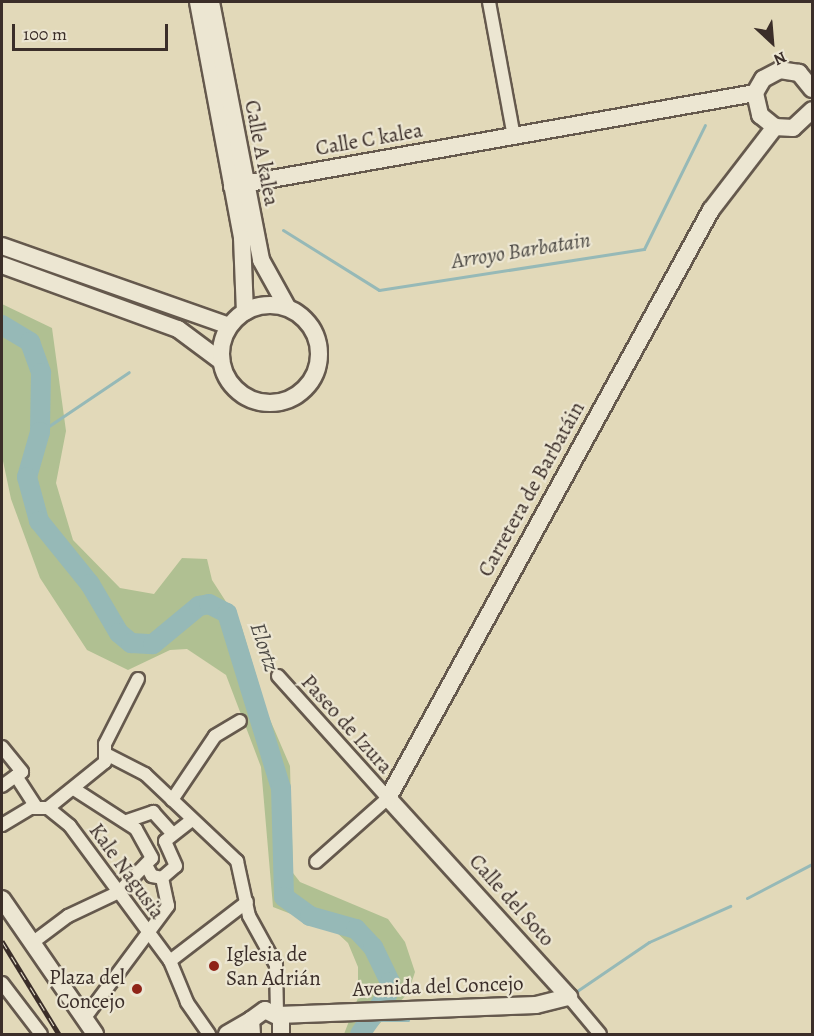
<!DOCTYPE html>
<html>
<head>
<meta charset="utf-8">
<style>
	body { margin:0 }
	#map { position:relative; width:814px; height:1036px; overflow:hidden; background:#e2d9b9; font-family:Alegreya,serif }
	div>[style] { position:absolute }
	.green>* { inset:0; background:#b0c092 }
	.stream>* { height:3px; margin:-1.5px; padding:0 1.5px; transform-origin:1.5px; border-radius:1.5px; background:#96b9b7 }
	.river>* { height:20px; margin:-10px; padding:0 10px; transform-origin:10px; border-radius:10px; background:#96b9b7 }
	.roads { filter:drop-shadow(2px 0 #65594d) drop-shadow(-2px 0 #65594d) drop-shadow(0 2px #65594d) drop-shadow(0 -2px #65594d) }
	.street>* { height:12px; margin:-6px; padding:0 6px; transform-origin:6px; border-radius:6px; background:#ece6d2 }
	.secondary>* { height:16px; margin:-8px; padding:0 8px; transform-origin:8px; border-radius:8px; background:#ece6d2 }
	.secondary>.ring { margin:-8px; padding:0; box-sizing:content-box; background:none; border:16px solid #ece6d2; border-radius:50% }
	.rail>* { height:5px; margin-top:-2.5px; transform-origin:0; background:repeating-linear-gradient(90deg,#ece6d2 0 9px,#3b2e29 0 18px); box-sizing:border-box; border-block:2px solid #3b2e29 }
	.dots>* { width:16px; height:16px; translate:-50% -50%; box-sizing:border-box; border:3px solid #ece6d2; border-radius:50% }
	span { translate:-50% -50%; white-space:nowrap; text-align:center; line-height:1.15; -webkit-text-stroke:4.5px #ece6d2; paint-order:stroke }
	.street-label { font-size:21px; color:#3b2e29 }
	.poi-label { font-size:21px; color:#3b2e29 }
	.left { translate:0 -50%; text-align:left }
	.right { translate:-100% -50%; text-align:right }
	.water-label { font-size:22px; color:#4d4a45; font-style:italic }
	.frame { position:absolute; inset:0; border:3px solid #3b2e29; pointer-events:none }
	.north { position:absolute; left:742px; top:12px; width:60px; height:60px; -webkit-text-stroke:4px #ece6d2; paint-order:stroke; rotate:154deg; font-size:16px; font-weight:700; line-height:24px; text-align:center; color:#3b2e29 }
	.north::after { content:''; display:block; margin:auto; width:21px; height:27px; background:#3b2e29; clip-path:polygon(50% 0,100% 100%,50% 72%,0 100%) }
	.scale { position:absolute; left:12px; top:24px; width:156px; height:27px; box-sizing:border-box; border:3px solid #3b2e29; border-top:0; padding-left:8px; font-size:18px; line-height:21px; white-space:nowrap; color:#3b2e29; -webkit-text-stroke:4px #ece6d2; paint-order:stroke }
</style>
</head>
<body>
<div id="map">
	<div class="green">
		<i style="clip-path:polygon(2px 304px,52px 328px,66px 431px,56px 483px,73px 540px,120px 588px,154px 594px,182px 558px,207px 559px,212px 580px,241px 625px,268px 715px,290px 766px,293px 873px,300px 882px,388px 919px,405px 942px,415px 972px,408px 993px,370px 1034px,344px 1034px,358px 998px,358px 967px,348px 943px,335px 931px,273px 907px,261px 767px,226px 675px,187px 649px,170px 650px,128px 670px,87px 650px,40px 578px,11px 499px,3px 461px)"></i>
	</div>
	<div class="stream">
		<i style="left:283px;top:230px;width:113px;rotate:32deg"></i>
		<i style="left:379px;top:290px;width:268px;rotate:-8.8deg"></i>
		<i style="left:644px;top:249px;width:138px;rotate:-63.8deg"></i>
		<i style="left:40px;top:432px;width:107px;rotate:-34deg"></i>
		<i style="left:747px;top:898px;width:73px;rotate:-27.6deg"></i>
		<i style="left:577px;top:991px;width:87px;rotate:-34.2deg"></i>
		<i style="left:649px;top:942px;width:89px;rotate:-24deg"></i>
		<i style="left:370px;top:1020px;width:38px"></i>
	</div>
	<div class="river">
		<i style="left:2px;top:325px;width:33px;rotate:31deg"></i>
		<i style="left:30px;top:342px;width:33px;rotate:70deg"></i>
		<i style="left:41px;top:373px;width:59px;rotate:91deg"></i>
		<i style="left:40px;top:432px;width:47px;rotate:106.1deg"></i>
		<i style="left:27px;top:477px;width:46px;rotate:74.7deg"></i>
		<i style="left:39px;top:521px;width:81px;rotate:51deg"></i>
		<i style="left:90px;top:584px;width:57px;rotate:59.4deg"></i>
		<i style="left:119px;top:633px;width:16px;rotate:40deg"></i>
		<i style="left:131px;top:643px;width:22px;rotate:3deg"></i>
		<i style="left:153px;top:644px;width:60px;rotate:-39.6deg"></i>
		<i style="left:199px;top:606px;width:10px;rotate:-11deg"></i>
		<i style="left:209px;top:604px;width:20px;rotate:27deg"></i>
		<i style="left:227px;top:613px;width:183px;rotate:72.9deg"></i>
		<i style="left:281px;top:788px;width:109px;rotate:88.4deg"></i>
		<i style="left:284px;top:897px;width:32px;rotate:36deg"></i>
		<i style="left:310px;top:916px;width:48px;rotate:15.8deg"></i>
		<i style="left:356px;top:929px;width:25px;rotate:47deg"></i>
		<i style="left:373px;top:947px;width:39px;rotate:64deg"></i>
		<i style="left:390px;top:982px;width:13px;rotate:103deg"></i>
		<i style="left:387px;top:995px;width:47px;rotate:124.7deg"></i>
	</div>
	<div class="roads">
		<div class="street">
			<i style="left:489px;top:2px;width:137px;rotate:79.5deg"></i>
			<i style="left:278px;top:676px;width:164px;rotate:48deg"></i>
			<i style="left:388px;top:798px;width:96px;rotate:138.4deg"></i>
			<i style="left:2px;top:747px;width:32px;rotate:51deg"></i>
			<i style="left:22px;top:772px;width:7px;rotate:146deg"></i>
			<i style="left:16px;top:776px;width:38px;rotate:57deg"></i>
			<i style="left:106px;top:754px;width:44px;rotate:27.1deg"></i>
			<i style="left:145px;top:774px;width:127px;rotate:43.4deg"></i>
			<i style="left:237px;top:861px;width:56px;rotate:77.7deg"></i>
			<i style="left:249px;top:916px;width:56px;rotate:61.1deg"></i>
			<i style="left:276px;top:965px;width:48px;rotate:88.8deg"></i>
			<i style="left:2px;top:786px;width:17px;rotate:-36deg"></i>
			<i style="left:172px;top:800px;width:77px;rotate:-56.1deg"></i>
			<i style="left:215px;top:736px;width:29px;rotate:-31deg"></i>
			<i style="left:48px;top:808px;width:28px;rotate:39deg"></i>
			<i style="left:70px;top:826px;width:168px;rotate:53.5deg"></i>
			<i style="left:127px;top:821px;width:28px;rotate:-19deg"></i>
			<i style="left:153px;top:812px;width:28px;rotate:48deg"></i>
			<i style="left:2px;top:825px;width:33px;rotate:-31deg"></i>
			<i style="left:30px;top:808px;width:18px"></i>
			<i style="left:48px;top:808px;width:73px;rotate:-38.9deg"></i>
			<i style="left:105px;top:762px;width:18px;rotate:-90deg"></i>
			<i style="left:105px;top:744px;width:73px;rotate:-63.1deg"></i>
			<i style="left:147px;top:867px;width:10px;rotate:61deg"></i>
			<i style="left:152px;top:876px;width:10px;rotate:11deg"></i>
			<i style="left:162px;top:878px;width:18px;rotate:-41deg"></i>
			<i style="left:176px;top:866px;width:27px;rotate:-114deg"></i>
			<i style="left:165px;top:841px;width:34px;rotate:-38deg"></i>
			<i style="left:32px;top:943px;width:45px;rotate:-36.9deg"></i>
			<i style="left:68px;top:916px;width:56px;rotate:-25.2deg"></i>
			<i style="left:119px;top:892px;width:47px;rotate:-45.9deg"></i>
			<i style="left:152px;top:858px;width:33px;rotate:-119deg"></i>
			<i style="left:136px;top:829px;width:74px;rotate:-147.2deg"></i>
			<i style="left:2px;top:983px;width:64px;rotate:52.6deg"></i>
			<i style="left:569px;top:997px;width:48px;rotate:50deg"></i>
			<i style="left:84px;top:1019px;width:141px;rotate:-53.4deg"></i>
			<i style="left:168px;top:906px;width:29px;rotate:-102deg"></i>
			<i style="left:209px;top:1034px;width:39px;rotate:-125deg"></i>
			<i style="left:187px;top:1002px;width:44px;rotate:-112.5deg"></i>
			<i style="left:170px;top:961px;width:97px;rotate:-37.5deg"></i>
		</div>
		<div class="secondary">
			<i style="left:198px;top:2px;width:240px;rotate:79.4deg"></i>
			<i style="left:242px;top:238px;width:74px;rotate:87.7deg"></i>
			<i style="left:211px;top:2px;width:263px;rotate:79deg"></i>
			<i style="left:261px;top:260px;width:54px;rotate:61deg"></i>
			<i style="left:812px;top:89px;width:21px;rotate:-129deg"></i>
			<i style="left:799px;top:73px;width:19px;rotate:-171deg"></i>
			<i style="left:780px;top:70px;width:19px;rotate:152deg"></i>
			<i style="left:763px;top:79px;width:16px;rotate:120deg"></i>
			<i style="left:755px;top:93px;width:23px;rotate:77deg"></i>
			<i style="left:760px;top:115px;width:19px;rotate:39deg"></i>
			<i style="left:775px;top:127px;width:18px;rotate:3deg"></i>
			<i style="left:793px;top:128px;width:26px;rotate:-43deg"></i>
			<i style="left:232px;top:186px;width:531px;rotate:-10.08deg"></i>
			<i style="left:2px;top:246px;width:241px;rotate:19.4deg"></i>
			<i style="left:2px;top:265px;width:187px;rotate:20deg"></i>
			<i style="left:178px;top:329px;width:54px;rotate:36.7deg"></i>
			<i class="ring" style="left:221px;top:305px;width:82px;height:82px"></i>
			<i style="left:2px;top:899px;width:164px;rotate:55.4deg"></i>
			<i style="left:278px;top:1015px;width:258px;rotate:-2.2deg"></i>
			<i style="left:536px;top:1005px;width:34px;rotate:-14deg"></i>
			<i style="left:569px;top:997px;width:269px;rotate:-132.3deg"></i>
			<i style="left:388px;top:798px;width:671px;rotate:-61.22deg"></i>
			<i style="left:711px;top:210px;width:105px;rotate:-52.4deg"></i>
			<i style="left:227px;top:1034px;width:28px;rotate:-30deg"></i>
			<i style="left:252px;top:1034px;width:14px;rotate:-94deg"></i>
			<i style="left:251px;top:1020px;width:17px;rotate:-36deg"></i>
			<i style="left:265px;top:1010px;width:18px;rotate:27deg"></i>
			<i style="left:281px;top:1018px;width:16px;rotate:90deg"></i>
		</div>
	</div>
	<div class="rail">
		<i style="left:2px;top:941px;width:109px;rotate:58.5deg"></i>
	</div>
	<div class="dots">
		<i style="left:214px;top:966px;background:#8f2418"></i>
		<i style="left:137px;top:989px;background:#8f2418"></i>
	</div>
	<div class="street-label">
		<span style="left:369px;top:139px;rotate:-10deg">Calle C kalea</span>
		<span style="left:262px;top:153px;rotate:79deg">Calle A kalea</span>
		<span style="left:531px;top:489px;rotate:-61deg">Carretera de Barbatáin</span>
		<span style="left:347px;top:724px;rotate:48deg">Paseo de Izura</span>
		<span style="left:127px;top:871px;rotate:54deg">Kale Nagusia</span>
		<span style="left:512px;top:900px;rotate:48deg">Calle del Soto</span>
		<span style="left:438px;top:986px;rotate:-2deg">Avenida del Concejo</span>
	</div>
	<div class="poi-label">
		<span class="left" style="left:226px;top:966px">Iglesia de<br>San Adrián</span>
		<span class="right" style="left:125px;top:989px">Plaza del<br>Concejo</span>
	</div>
	<div class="water-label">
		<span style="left:521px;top:251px;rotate:-9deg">Arroyo Barbatain</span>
		<span style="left:264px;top:647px;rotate:72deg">Elortz</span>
	</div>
	<div class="frame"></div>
	<div class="north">N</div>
	<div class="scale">100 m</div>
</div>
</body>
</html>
